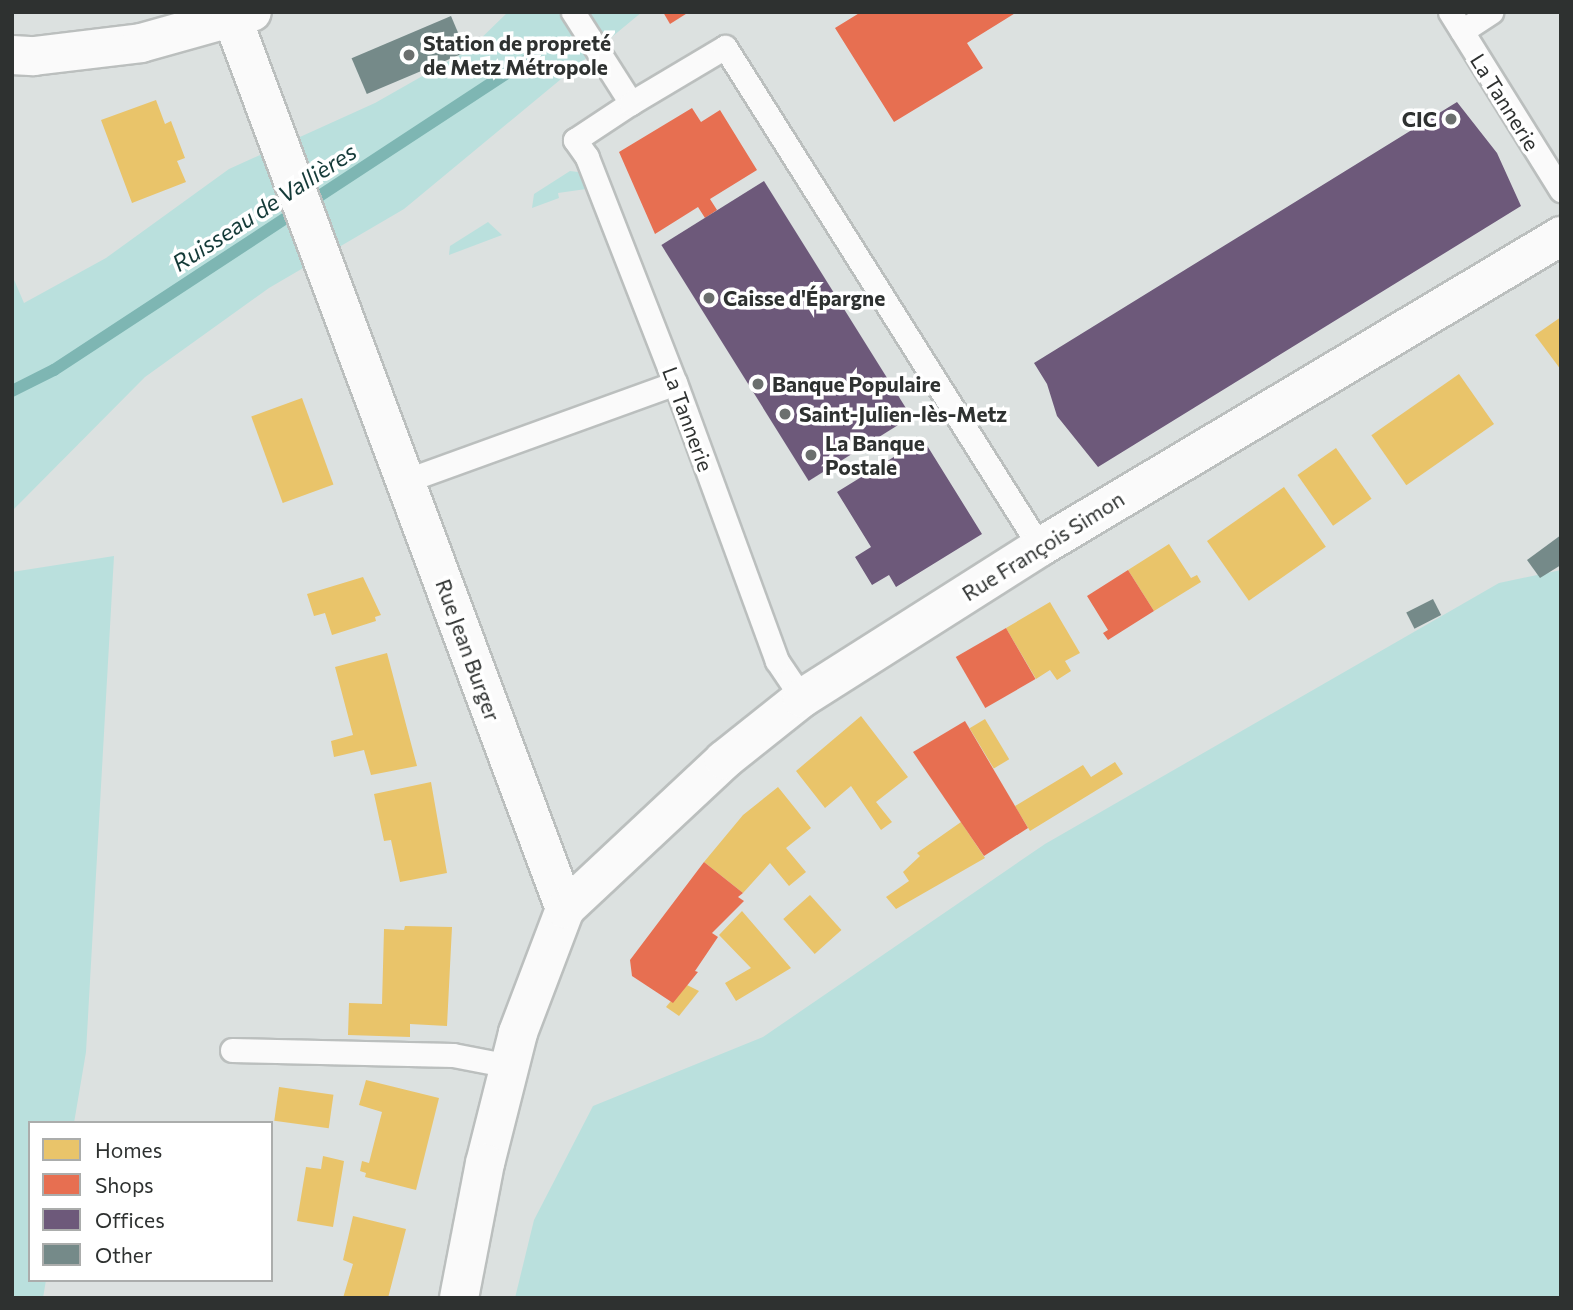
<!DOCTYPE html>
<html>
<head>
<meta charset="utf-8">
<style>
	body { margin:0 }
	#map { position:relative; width:1573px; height:1310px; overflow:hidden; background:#dce1e0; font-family:Commissioner,sans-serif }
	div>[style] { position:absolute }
	.green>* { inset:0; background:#bae0dd }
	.homes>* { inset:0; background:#e9c46a; transform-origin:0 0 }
	.shops>* { inset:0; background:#e76f51; transform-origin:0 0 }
	.offices>* { inset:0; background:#6d597a; transform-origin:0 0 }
	.stream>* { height:12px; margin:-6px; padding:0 6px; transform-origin:6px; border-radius:6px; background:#7eb6b3 }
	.building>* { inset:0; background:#758a89; transform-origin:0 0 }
	.roads { filter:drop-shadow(2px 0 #bbbfbe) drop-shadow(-2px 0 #bbbfbe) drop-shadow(0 2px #bbbfbe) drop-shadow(0 -2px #bbbfbe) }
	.service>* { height:23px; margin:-11.5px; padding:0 11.5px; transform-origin:11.5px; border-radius:11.5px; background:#fafafa }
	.minor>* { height:38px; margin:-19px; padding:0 19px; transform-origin:19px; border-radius:19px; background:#fafafa }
	.secondary>* { height:38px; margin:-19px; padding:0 19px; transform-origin:19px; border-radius:19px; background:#fafafa }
	.dots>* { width:19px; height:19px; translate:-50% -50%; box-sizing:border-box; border:4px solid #fff; border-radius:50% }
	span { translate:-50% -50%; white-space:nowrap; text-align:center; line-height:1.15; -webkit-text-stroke:7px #fff; paint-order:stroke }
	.poi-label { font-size:21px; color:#2e3130; font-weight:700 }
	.left { translate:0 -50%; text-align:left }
	.right { translate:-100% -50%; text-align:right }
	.street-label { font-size:21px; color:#2e3130 }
	.water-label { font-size:23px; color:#143a38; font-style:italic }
	.frame { position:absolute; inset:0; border:14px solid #2e3130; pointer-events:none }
	.legend { position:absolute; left:28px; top:1121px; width:245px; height:161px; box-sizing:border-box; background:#fff; border:2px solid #abadac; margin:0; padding:9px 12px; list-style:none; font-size:21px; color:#2e3130 }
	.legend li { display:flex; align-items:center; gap:14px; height:35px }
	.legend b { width:35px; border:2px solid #abadac }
</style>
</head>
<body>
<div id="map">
	<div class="green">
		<i style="clip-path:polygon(508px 12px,642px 12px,404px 209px,269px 288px,145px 377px,12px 511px,12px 275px,24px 303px,106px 258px,229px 169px,375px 103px,470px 49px)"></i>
		<i style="clip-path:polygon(570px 171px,578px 172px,586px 189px,558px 193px,559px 198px,532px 208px,534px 194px)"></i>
		<i style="clip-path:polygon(488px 222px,502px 235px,449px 255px,450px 246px)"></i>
		<i style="clip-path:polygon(114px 556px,86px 1052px,74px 1123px,30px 1123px,30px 1280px,46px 1280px,43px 1298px,12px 1298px,12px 572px)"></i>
		<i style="clip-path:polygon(1561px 570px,1561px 1298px,515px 1298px,534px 1220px,593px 1106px,763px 1037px,1045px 844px,1499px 583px)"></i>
	</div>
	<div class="homes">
		<i style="clip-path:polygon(156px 100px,165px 124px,171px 121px,185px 158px,177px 161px,186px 182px,132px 203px,101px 120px)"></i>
		<i style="clip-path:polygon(1561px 317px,1561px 370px,1535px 335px)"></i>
		<i style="left:1459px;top:374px;width:61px;height:107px;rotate:55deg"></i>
		<i style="left:302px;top:398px;width:92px;height:54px;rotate:70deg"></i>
		<i style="left:1336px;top:448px;width:62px;height:47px;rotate:55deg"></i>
		<i style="left:1284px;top:487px;width:73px;height:94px;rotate:55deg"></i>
		<i style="clip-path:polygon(1169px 544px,1191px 578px,1197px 575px,1201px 582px,1154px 611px,1128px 570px)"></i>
		<i style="clip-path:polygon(363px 577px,381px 615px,375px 617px,376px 621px,332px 635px,325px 613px,314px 616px,307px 594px)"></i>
		<i style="clip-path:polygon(1050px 602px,1080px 653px,1065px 661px,1071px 671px,1057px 680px,1050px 670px,1036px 679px,1006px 628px)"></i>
		<i style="clip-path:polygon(387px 653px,417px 766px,371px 775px,364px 750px,334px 757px,331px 741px,353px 735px,335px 667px)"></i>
		<i style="clip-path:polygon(861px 716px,908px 777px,876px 802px,892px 822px,881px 830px,851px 786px,825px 808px,796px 771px)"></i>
		<i style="left:985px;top:719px;width:47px;height:18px;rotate:59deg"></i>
		<i style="clip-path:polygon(1115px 762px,1123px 774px,1030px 831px,1015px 806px,1083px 765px,1091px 777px)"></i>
		<i style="clip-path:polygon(431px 782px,447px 873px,400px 882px,391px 840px,384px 841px,374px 794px)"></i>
		<i style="clip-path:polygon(778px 787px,811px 828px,786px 848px,806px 872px,789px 886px,770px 863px,743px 893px,704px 862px,743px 815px)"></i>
		<i style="clip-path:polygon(961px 822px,985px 858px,896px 909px,886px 897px,909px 881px,903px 872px,920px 856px,917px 853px)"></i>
		<i style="left:810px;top:895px;width:47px;height:36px;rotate:48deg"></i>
		<i style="clip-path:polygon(742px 911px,791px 968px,736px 1001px,725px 983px,751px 968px,719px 935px)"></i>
		<i style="clip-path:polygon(405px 926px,452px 927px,447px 1026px,410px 1024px,410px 1037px,348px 1035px,349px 1003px,382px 1004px,384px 929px,404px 930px)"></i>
		<i style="clip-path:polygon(685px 984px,699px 991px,679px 1016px,666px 1007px)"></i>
		<i style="clip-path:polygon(366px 1080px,439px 1098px,416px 1190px,365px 1177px,366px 1173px,360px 1171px,362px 1161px,369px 1163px,382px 1112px,359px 1105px)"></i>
		<i style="left:279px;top:1087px;width:55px;height:34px;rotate:8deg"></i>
		<i style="clip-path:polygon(323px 1156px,344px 1161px,333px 1227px,297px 1221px,306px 1167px,321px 1169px)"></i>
		<i style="clip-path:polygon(353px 1216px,406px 1229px,388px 1298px,343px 1298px,353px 1264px,343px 1260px)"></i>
	</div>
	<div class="shops">
		<i style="clip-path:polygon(663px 12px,689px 12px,670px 24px)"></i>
		<i style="clip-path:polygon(861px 12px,1017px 12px,967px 43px,983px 68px,894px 122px,835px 28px)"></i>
		<i style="clip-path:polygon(692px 108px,701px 122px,720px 110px,757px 170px,710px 199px,717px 210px,705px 218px,698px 207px,655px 234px,619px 152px)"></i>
		<i style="clip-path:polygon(1128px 570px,1154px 611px,1108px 640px,1103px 633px,1108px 630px,1087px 596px)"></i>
		<i style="left:1006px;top:628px;width:59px;height:58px;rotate:60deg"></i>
		<i style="clip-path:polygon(965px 721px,1028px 828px,984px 856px,913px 752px)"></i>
		<i style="clip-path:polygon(704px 862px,743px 893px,738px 897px,744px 901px,712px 933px,718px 937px,695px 971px,698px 972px,673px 1003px,632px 976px,630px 960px)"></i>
	</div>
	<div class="offices">
		<i style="clip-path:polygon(1457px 102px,1497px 153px,1521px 206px,1098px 467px,1057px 416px,1047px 384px,1034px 363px)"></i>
		<i style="left:764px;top:181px;width:278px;height:121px;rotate:58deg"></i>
		<i style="clip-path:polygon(923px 439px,982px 534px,896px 587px,889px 575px,872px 585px,855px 557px,871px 547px,837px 492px)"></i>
	</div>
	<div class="stream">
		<i style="left:12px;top:391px;width:47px;rotate:-26.6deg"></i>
		<i style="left:54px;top:370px;width:576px;rotate:-33.25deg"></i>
	</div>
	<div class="building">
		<i style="left:451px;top:16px;width:39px;height:108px;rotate:67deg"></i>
		<i style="clip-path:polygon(1561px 535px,1561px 565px,1540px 578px,1527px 560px)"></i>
		<i style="left:1433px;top:599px;width:18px;height:30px;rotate:63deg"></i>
	</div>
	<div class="roads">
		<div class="service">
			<i style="left:573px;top:12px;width:108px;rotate:57.5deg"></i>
			<i style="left:1450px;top:12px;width:210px;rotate:58.1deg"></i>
			<i style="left:1462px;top:31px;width:35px;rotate:-33deg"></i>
			<i style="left:405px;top:481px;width:287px;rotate:-19.9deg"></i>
			<i style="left:802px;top:698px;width:45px;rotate:-124deg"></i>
			<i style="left:777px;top:661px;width:296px;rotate:-110.1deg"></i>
			<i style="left:675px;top:383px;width:243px;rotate:-111.3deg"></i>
			<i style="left:587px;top:157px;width:21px;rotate:-125deg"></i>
			<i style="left:575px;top:140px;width:67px;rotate:-33.5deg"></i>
			<i style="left:631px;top:103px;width:109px;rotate:-30.8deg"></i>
			<i style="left:725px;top:47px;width:591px;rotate:57.79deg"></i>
			<i style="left:232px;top:1050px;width:221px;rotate:1.3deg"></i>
			<i style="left:453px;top:1055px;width:58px;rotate:10.9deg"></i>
		</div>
		<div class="minor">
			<i style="left:12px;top:55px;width:22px;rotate:3deg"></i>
			<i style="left:34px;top:56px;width:108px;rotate:-6.9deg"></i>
			<i style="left:141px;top:43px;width:115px;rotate:-15.6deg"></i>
		</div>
		<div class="secondary">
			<i style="left:230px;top:12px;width:958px;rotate:69.52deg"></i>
			<i style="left:565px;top:909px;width:133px;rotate:110.8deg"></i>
			<i style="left:518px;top:1033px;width:134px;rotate:104.2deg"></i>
			<i style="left:485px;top:1163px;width:137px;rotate:100.9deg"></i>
			<i style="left:565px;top:909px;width:218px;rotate:-43.1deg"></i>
			<i style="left:724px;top:760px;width:100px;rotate:-38.5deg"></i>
			<i style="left:802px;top:698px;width:282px;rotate:-32.4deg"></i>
			<i style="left:1040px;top:547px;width:607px;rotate:-30.83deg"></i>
		</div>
	</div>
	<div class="dots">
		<i style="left:409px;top:55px;background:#6b6f6e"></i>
		<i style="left:1451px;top:119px;background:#6b6f6e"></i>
		<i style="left:709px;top:298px;background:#6b6f6e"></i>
		<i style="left:758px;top:384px;background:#6b6f6e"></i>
		<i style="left:785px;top:414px;background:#6b6f6e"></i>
		<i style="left:811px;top:455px;background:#6b6f6e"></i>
	</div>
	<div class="poi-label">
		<span class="left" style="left:423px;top:55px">Station de propreté<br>de Metz Métropole</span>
		<span class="right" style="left:1437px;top:119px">CIC</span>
		<span class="left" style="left:723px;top:298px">Caisse d'Épargne</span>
		<span class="left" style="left:772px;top:384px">Banque Populaire</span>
		<span class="left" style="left:799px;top:414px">Saint-Julien-lès-Metz</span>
		<span class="left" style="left:825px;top:455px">La Banque<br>Postale</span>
	</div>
	<div class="street-label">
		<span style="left:1505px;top:102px;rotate:58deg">La Tannerie</span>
		<span style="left:688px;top:419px;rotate:70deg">La Tannerie</span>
		<span style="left:1043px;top:546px;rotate:-32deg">Rue François Simon</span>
		<span style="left:468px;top:650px;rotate:70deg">Rue Jean Burger</span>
	</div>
	<div class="water-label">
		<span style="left:264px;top:207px;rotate:-33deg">Ruisseau de Vallières</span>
	</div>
	<div class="frame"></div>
	<ul class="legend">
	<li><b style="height:19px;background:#e9c46a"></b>Homes</li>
	<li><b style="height:19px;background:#e76f51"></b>Shops</li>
	<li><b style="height:19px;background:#6d597a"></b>Offices</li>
	<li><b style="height:19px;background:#758a89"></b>Other</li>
	</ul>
</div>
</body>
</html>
